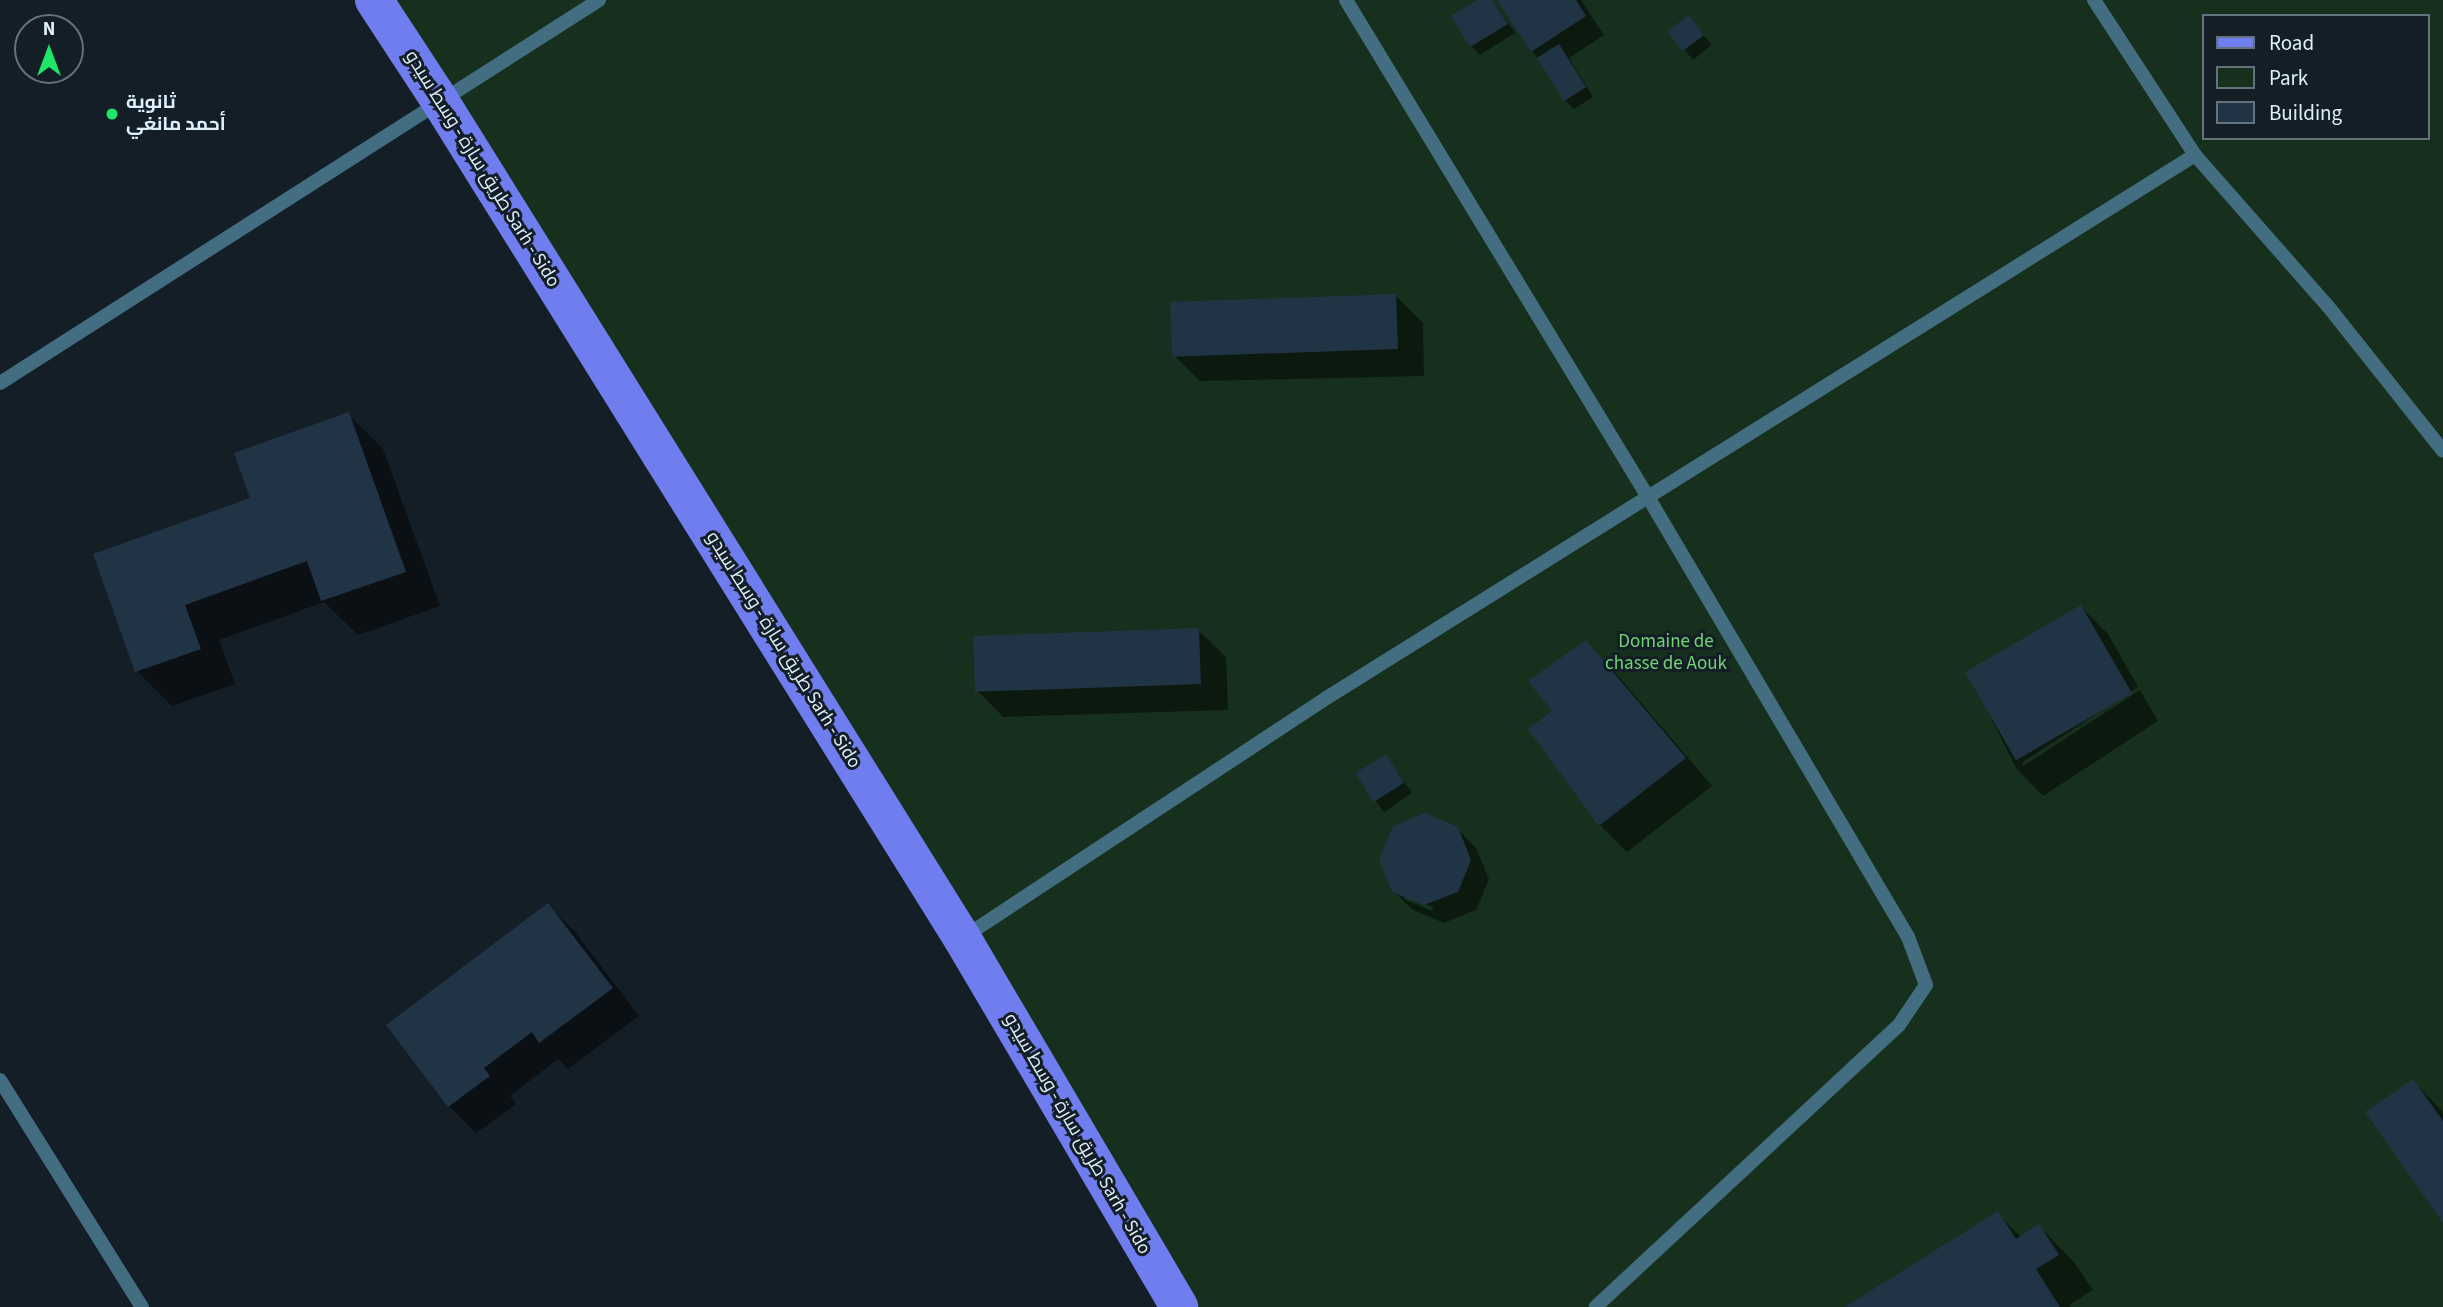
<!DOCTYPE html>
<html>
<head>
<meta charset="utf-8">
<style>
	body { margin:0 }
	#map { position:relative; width:2443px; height:1307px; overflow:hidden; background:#131e27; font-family:"Source Sans 3",Cairo,sans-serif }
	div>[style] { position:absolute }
	.green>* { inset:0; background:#17301d }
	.shadow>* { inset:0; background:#0007; transform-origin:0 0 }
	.building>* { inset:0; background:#213445; transform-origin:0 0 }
	.street>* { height:14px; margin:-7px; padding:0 7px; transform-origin:7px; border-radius:7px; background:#436d80 }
	.primary>* { height:38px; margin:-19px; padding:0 19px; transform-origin:19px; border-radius:19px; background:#707dee }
	.dots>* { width:19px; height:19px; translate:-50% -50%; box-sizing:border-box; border:4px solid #131e27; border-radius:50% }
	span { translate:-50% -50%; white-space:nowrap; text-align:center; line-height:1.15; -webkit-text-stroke:6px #131e27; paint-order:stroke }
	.poi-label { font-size:19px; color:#dceffb; font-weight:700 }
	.left { translate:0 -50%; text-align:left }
	.street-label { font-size:19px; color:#dceffb }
	.park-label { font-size:19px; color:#70d472 }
	.legend { position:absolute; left:2202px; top:14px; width:228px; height:126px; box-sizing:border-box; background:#131e27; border:2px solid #63727c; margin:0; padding:9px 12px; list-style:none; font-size:21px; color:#dceffb }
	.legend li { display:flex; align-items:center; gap:14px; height:35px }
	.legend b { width:35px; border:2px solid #63727c }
	.north { position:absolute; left:14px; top:14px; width:70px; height:70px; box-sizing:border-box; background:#131e27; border:2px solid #63727c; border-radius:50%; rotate:0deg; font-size:19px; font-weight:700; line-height:28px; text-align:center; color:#dceffb }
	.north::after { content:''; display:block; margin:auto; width:24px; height:32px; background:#1fe568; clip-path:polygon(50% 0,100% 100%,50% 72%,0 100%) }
</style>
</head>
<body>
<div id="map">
	<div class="green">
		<i style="clip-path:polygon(evenodd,374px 0,2443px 0,2443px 1307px,1179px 1307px,374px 0,2203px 16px,2427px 16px,2427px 138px,2203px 138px,2203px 16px)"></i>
	</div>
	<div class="shadow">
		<i style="clip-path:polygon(1480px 0,1492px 0,1515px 33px,1480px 55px,1471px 46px)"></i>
		<i style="clip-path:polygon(1499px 0,1581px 0,1604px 35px,1569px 58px,1593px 97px,1574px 109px,1565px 100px)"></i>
		<i style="left:1689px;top:17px;width:36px;height:24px;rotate:51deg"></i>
		<i style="clip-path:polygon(1395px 295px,1423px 323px,1424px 376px,1200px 381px,1173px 354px)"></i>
		<i style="clip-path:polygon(348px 414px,383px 449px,440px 606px,358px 635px,324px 602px,219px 640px,235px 684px,172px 706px,137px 671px,253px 499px)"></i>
		<i style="clip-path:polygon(2081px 607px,2108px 634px,2138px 687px,2023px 762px,2023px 766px,2140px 690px,2158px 721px,2043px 796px,2016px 768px,1970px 676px)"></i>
		<i style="clip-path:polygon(1198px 630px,1226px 657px,1228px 710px,1003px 717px,976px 689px)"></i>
		<i style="clip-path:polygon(1586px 642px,1613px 670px,1712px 786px,1627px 852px,1600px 825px,1554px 712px)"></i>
		<i style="left:1386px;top:756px;width:45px;height:34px;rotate:55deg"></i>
		<i style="clip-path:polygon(evenodd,1457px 828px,1476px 848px,1489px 879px,1476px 910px,1444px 923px,1413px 910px,1393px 891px,1457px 828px,1404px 895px,1433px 907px,1432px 911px,1404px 899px,1404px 895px)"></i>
		<i style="clip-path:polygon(548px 905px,575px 932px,639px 1016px,568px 1069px,558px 1059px,510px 1096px,516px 1104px,476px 1133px,449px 1106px)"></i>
		<i style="clip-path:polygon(2413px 1081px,2443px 1112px,2443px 1220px)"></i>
		<i style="clip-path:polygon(1997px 1213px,2021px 1237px,2039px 1226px,2073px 1261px,2093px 1290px,2069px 1305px,2071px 1307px,1849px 1307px)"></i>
	</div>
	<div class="building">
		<i style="clip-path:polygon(1477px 0,1492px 0,1508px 24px,1470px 47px,1451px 16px)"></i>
		<i style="clip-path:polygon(1497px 0,1576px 0,1586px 16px,1531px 52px)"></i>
		<i style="left:1689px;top:15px;width:25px;height:27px;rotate:53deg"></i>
		<i style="left:1559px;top:44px;width:51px;height:26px;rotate:58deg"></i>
		<i style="left:1396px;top:294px;width:55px;height:226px;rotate:88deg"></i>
		<i style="clip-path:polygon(349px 412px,406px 572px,321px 601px,307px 561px,185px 605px,201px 649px,135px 672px,93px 554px,250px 498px,234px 453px)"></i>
		<i style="left:2081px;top:605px;width:102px;height:134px;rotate:60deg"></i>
		<i style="left:1199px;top:628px;width:56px;height:226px;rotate:88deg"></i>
		<i style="clip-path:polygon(1586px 640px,1686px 758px,1599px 826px,1528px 729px,1552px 711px,1528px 681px)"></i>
		<i style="left:1386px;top:754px;width:34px;height:36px;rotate:58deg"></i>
		<i style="clip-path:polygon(1425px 813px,1458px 827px,1471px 860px,1458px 892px,1424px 905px,1392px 892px,1379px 859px,1393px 826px)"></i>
		<i style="clip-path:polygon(548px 903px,613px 988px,539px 1043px,532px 1032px,484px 1068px,490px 1076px,448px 1107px,386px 1025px)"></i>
		<i style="clip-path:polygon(2413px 1079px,2443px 1121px,2443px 1223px,2365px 1112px)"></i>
		<i style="clip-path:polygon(1998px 1211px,2016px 1239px,2039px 1224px,2059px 1255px,2036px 1269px,2060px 1307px,1845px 1307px)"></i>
	</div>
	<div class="street">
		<i style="left:1346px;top:0;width:582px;rotate:58.72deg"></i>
		<i style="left:1648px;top:497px;width:511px;rotate:59.42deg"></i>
		<i style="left:1908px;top:937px;width:51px;rotate:69.4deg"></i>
		<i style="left:1926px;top:985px;width:48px;rotate:124deg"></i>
		<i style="left:1899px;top:1025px;width:414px;rotate:137.1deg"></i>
		<i style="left:2094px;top:0;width:185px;rotate:56.9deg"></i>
		<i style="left:2195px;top:155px;width:200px;rotate:48.7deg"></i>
		<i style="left:2327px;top:305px;width:186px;rotate:51.5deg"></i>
		<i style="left:0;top:383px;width:711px;rotate:-32.59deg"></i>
		<i style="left:964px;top:937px;width:436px;rotate:-33.4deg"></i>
		<i style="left:1328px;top:697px;width:1022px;rotate:-32.01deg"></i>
		<i style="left:0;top:1080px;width:268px;rotate:58deg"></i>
	</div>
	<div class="primary">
		<i style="left:374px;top:0;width:121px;rotate:56.8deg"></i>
		<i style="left:440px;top:101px;width:986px;rotate:58.05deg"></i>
		<i style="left:962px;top:938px;width:428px;rotate:59.5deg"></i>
	</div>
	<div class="dots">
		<i style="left:112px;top:114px;background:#1fe568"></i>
	</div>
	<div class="poi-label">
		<span class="left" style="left:126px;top:114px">ثانوية<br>أحمد مانغي</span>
	</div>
	<div class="street-label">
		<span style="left:482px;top:169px;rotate:58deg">طريق سارة - وسط سيدو Sarh - Sido</span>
		<span style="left:783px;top:650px;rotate:58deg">طريق سارة - وسط سيدو Sarh - Sido</span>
		<span style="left:1077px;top:1134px;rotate:60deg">طريق سارة - وسط سيدو Sarh - Sido</span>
	</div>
	<div class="park-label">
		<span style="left:1666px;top:653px">Domaine de<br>chasse de Aouk</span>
	</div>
	<ul class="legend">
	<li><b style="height:9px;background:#707dee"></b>Road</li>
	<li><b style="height:19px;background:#17301d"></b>Park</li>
	<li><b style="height:19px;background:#213445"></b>Building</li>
	</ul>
	<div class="north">N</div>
</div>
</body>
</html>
